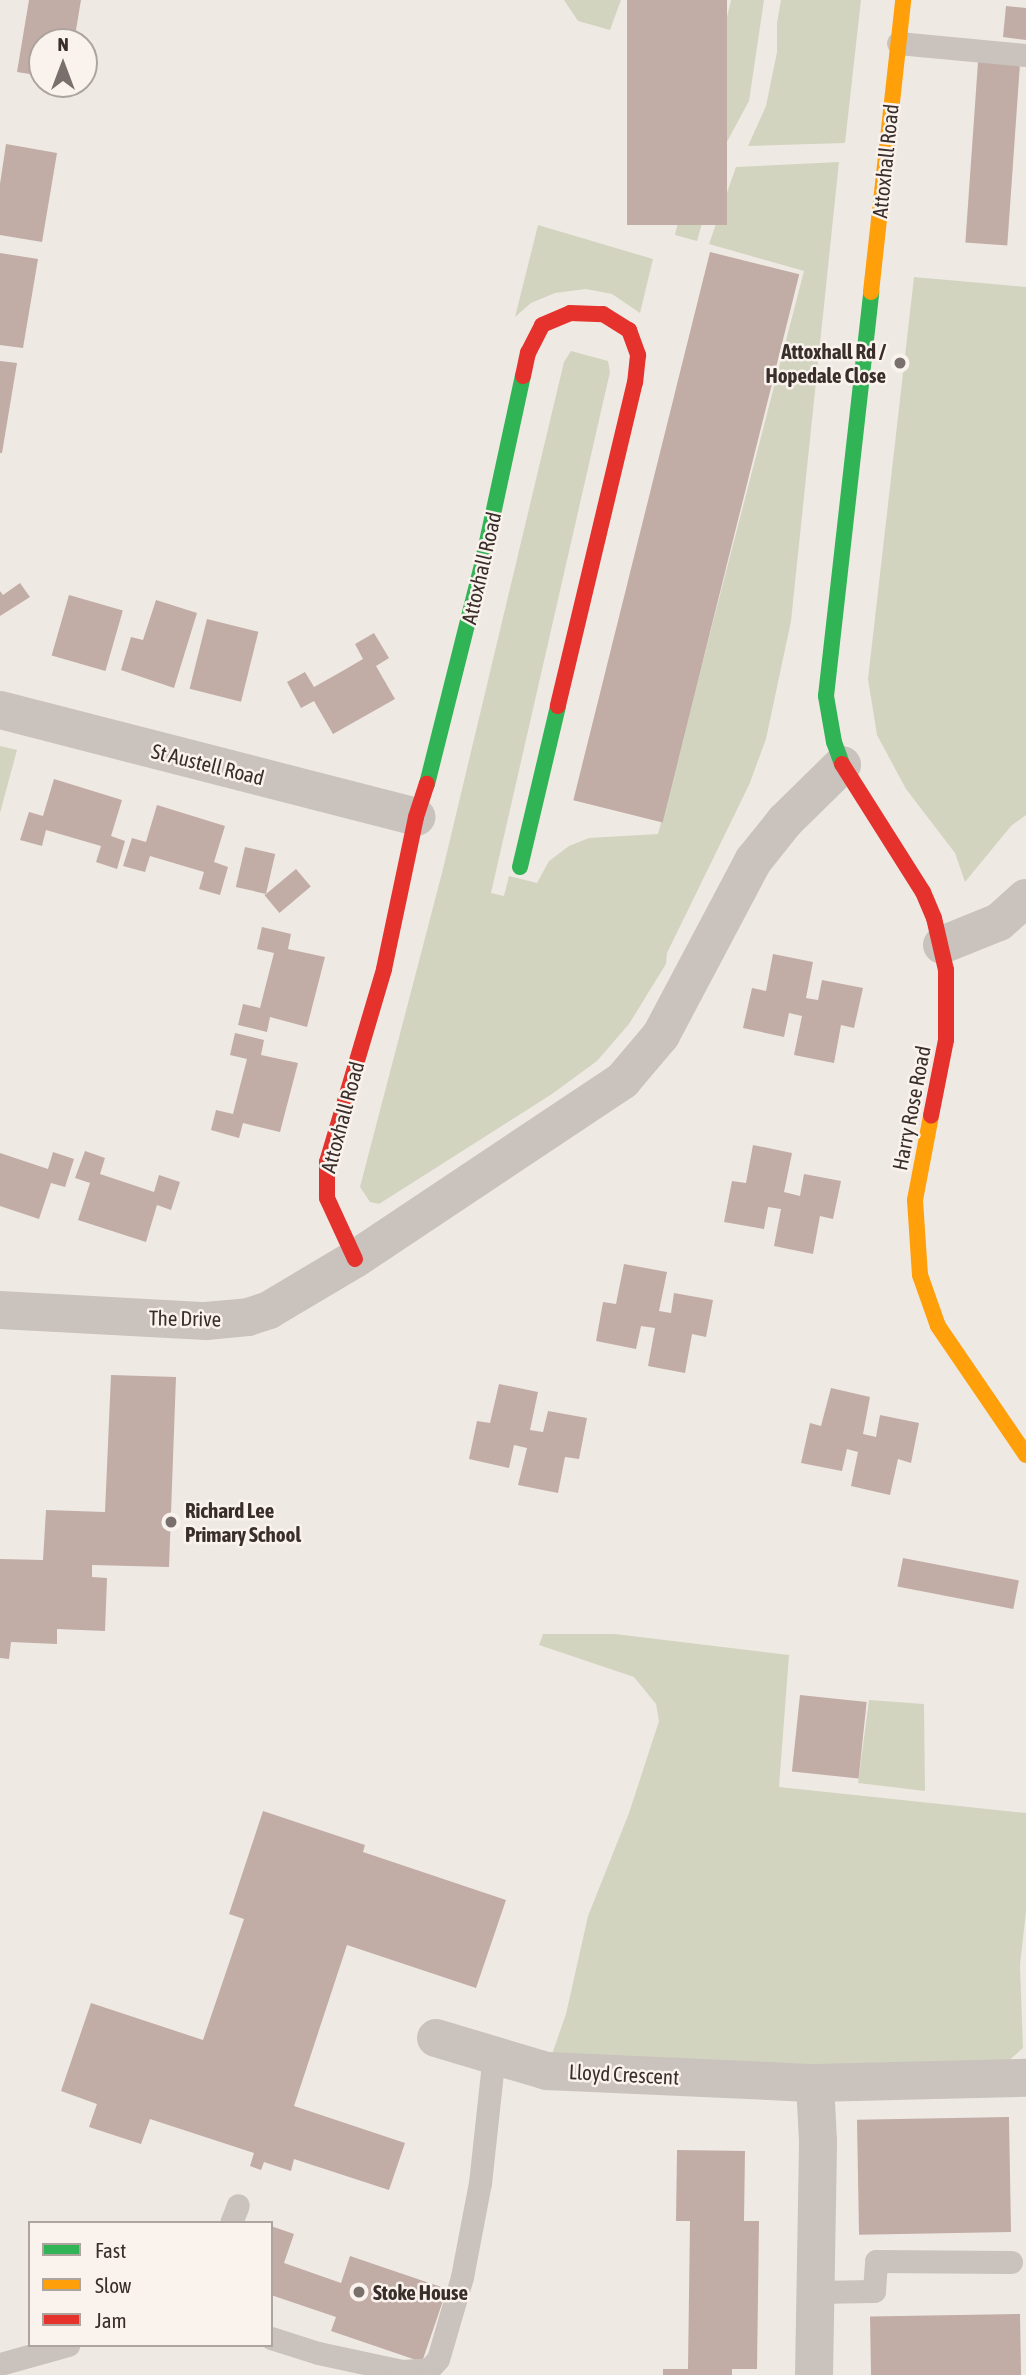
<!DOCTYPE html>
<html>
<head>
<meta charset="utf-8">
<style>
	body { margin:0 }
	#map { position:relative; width:1026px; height:2375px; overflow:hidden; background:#efe9e4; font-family:"Asap Condensed",sans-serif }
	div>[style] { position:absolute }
	.green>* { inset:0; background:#d2d4bf }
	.building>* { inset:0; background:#c2aca6; transform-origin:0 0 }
	.lane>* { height:23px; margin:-11.5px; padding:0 11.5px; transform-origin:11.5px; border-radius:11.5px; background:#c9c2bd }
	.street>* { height:38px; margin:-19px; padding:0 19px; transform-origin:19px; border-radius:19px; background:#c9c2bd }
	.fast>* { height:16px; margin:-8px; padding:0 8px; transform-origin:8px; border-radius:8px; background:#30b455 }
	.slow>* { height:16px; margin:-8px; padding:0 8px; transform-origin:8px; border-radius:8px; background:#ff9f0a }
	.jam>* { height:16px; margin:-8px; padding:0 8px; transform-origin:8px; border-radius:8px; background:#e5322d }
	.dots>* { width:19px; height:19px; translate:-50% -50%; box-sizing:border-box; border:4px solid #faf3ed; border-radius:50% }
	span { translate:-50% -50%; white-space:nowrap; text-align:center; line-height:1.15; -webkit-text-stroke:5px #faf3ed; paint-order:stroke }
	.street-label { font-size:21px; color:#3a2e2b }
	.poi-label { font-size:21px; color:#3a2e2b; font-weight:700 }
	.right { translate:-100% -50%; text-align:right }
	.left { translate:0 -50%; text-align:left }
	.legend { position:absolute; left:28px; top:2221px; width:245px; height:126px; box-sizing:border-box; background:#faf3ed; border:2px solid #ada49f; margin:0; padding:9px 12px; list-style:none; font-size:21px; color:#3a2e2b }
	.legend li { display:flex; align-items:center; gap:14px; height:35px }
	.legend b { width:35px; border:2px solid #ada49f }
	.north { position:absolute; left:28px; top:28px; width:70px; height:70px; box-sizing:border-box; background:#faf3ed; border:2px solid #ada49f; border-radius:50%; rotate:0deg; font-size:19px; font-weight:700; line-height:28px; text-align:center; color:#3a2e2b }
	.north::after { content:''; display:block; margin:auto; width:24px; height:32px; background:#796f6c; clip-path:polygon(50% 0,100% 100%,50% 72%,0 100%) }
</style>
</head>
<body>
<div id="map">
	<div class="green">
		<i style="clip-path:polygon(564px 0,621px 0,610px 30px,578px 21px)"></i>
		<i style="clip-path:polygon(731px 0,764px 0,749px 101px,723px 149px,697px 241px,675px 235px)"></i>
		<i style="clip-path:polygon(781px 0,861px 0,845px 143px,748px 146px,766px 106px,777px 52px,777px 23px)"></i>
		<i style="clip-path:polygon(839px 162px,791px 621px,766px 739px,749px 785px,667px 953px,666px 964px,629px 1024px,597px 1061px,552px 1094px,379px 1204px,370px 1202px,360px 1187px,443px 869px,564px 362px,571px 351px,608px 361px,610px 372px,491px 893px,504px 896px,509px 876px,537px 883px,549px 861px,569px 846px,589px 838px,658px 834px,804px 271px,709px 244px,736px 167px)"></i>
		<i style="clip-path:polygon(538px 225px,653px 259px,640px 313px,612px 294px,586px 289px,555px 293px,531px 303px,515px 317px)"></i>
		<i style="clip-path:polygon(914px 277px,1026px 287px,1026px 815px,1011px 826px,965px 882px,955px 853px,906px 789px,877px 735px,868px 679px)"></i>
		<i style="clip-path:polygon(0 746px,17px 750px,0 813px)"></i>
		<i style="clip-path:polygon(543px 1634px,615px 1634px,789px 1655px,779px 1787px,1026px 1813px,1026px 1911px,1020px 1965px,1023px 2048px,997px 2071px,551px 2057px,566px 2014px,588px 1916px,629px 1813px,659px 1721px,656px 1704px,634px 1677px,539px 1645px)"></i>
		<i style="clip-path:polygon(869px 1700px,924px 1704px,925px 1791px,858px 1783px)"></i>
	</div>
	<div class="building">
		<i style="clip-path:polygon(29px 0,81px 0,74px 42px,42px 42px,42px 76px,17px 72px)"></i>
		<i style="left:627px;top:0;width:100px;height:225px"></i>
		<i style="clip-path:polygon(1006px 6px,1026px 8px,1026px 40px,1003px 37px)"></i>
		<i style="left:978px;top:62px;width:42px;height:181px;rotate:4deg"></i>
		<i style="clip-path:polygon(6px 144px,57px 153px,42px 242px,0 235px,0 184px)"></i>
		<i style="left:710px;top:252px;width:92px;height:565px;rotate:14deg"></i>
		<i style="clip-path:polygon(0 253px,38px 259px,23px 348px,0 345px)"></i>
		<i style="clip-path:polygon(0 361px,17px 363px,2px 453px,0 453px)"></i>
		<i style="clip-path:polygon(20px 583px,30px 597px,0 616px,0 591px,3px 595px)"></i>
		<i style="left:69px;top:595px;width:56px;height:63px;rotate:16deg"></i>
		<i style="clip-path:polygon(156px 600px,197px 613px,174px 688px,121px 670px,131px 637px,143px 640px)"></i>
		<i style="left:207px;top:619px;width:53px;height:72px;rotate:14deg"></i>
		<i style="clip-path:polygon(374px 633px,389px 658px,376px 666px,395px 699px,333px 734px,314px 701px,301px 708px,287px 682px,305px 672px,314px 687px,339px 673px,363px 659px,355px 644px)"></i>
		<i style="clip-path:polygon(54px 779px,122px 800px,111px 836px,125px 841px,117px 869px,96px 862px,101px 846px,46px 830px,42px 846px,20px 840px,29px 812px,43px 816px)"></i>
		<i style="clip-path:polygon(157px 805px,225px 826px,214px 862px,228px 867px,220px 895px,199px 889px,204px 872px,150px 856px,145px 872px,123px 866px,132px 838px,146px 842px)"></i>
		<i style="left:245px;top:847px;width:31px;height:41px;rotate:13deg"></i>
		<i style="left:296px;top:869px;width:23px;height:41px;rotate:50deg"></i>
		<i style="clip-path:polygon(262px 927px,291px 934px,288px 949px,325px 957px,307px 1027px,270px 1017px,267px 1032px,238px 1025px,243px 1004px,260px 1008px,274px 953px,257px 949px)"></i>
		<i style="clip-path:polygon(773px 954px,813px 962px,806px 998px,818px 1000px,822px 980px,863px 988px,854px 1028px,841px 1025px,834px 1063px,794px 1055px,802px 1016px,789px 1013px,784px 1037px,743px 1028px,752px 988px,766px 991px)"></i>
		<i style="clip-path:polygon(235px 1033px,264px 1040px,261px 1055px,298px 1063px,280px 1132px,243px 1123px,239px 1138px,211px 1130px,216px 1110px,233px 1114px,240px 1086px,247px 1059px,230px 1055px)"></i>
		<i style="clip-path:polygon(753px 1145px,792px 1153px,784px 1192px,800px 1196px,804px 1174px,841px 1181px,833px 1219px,820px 1216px,813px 1254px,774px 1246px,781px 1209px,768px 1207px,764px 1229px,724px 1222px,732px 1181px,746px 1183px)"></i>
		<i style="clip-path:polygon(85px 1151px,105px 1158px,100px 1174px,154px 1192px,159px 1175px,180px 1182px,171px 1210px,157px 1205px,146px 1242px,78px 1220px,90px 1183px,75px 1178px)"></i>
		<i style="clip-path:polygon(53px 1152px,74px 1159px,65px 1187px,51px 1183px,39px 1219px,0 1206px,0 1153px,48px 1169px)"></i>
		<i style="clip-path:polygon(624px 1264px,667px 1272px,659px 1311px,671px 1313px,674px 1293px,713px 1300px,706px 1337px,692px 1334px,685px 1373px,648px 1366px,655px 1328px,641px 1326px,636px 1349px,596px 1341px,603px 1302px,616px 1304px)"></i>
		<i style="clip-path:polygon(111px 1375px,176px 1377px,169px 1567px,92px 1565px,92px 1577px,107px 1578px,105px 1631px,57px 1629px,57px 1644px,11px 1642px,9px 1659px,0 1658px,0 1559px,43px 1560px,46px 1510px,105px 1512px)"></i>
		<i style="clip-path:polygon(499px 1384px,538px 1392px,530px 1430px,543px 1432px,548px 1411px,587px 1418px,579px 1459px,565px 1457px,558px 1493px,518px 1485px,527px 1448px,514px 1445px,509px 1468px,469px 1459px,477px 1421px,490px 1423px)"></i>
		<i style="clip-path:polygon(831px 1388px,870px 1397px,863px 1434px,876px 1437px,880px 1415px,919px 1423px,911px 1463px,898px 1459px,890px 1495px,851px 1486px,858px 1452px,847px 1449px,842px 1471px,801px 1463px,810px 1423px,821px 1426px)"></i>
		<i style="left:903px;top:1558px;width:118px;height:29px;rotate:11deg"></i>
		<i style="left:800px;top:1695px;width:67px;height:77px;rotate:6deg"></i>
		<i style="clip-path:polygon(263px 1811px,365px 1845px,363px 1852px,506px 1900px,476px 1988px,347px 1945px,294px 2106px,405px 2143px,389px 2190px,294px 2159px,291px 2171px,264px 2162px,261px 2170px,250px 2166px,254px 2153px,150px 2119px,141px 2144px,89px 2127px,97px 2104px,61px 2091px,91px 2003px,203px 2040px,244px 1919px,229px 1914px)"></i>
		<i style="left:1009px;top:2117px;width:115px;height:152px;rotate:89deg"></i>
		<i style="clip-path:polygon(677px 2150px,745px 2151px,744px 2221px,759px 2221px,757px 2369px,732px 2369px,732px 2375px,663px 2375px,663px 2369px,688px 2369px,690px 2221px,676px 2221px)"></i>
		<i style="clip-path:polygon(271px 2226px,294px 2234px,284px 2263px,341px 2283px,350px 2256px,447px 2289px,422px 2362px,331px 2331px,336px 2317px,271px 2295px)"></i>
		<i style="left:1020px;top:2314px;width:61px;height:150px;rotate:89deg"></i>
	</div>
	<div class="lane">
		<i style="left:898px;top:43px;width:129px;rotate:5.4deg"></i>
		<i style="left:231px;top:2223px;width:19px;rotate:-69deg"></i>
		<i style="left:815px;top:2292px;width:59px;rotate:-1deg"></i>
		<i style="left:874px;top:2291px;width:30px;rotate:-86deg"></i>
		<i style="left:876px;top:2261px;width:135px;rotate:0.4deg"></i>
		<i style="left:271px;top:2338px;width:49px;rotate:17.7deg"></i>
		<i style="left:318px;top:2353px;width:86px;rotate:12.1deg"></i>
		<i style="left:402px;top:2371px;width:27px;rotate:-4deg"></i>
		<i style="left:429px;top:2369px;width:13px;rotate:-48deg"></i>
		<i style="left:438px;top:2359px;width:85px;rotate:-73.7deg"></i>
		<i style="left:462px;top:2277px;width:96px;rotate:-79.2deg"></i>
		<i style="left:480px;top:2183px;width:129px;rotate:-83.8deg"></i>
		<i style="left:0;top:2364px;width:71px;rotate:-15.6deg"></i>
	</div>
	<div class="street">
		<i style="left:0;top:710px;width:430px;rotate:14.4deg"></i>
		<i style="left:942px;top:945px;width:61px;rotate:-22deg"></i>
		<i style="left:999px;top:922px;width:36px;rotate:-42deg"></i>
		<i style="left:0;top:1310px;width:206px;rotate:3.1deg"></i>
		<i style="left:206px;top:1321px;width:42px;rotate:-5.4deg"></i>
		<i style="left:248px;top:1317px;width:22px;rotate:-18deg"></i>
		<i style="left:269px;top:1310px;width:100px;rotate:-30.7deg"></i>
		<i style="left:355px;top:1259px;width:322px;rotate:-33.7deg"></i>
		<i style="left:623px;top:1080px;width:59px;rotate:-49.8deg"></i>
		<i style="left:661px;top:1035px;width:197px;rotate:-62.1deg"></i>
		<i style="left:753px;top:861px;width:51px;rotate:-51.3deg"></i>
		<i style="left:785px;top:821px;width:80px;rotate:-44.5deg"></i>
		<i style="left:436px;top:2038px;width:116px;rotate:16.6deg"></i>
		<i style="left:547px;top:2071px;width:268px;rotate:2.6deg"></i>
		<i style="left:814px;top:2375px;width:234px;rotate:-89deg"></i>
		<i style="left:818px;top:2141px;width:58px;rotate:-93deg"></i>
		<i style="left:815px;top:2083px;width:211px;rotate:-1.4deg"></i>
	</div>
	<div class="fast">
		<i style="left:842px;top:764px;width:23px;rotate:-110deg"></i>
		<i style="left:834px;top:742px;width:47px;rotate:-99.9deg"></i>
		<i style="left:826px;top:696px;width:406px;rotate:-83.6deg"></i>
		<i style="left:427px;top:784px;width:226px;rotate:-75.9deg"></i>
		<i style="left:482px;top:565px;width:193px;rotate:-77.8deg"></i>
		<i style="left:520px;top:867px;width:165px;rotate:-76.7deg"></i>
	</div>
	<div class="slow">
		<i style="left:871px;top:292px;width:294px;rotate:-83.7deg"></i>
		<i style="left:931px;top:1116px;width:86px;rotate:100.8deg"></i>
		<i style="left:915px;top:1200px;width:75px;rotate:86.2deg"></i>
		<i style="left:920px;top:1275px;width:54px;rotate:70.6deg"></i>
		<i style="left:938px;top:1326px;width:156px;rotate:55.7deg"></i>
	</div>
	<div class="jam">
		<i style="left:523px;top:376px;width:24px;rotate:-78deg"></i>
		<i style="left:528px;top:353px;width:31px;rotate:-63deg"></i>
		<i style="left:542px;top:325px;width:30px;rotate:-23deg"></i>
		<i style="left:570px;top:313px;width:33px;rotate:2deg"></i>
		<i style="left:603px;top:314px;width:31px;rotate:32deg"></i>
		<i style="left:629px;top:330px;width:27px;rotate:70deg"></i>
		<i style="left:638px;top:355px;width:27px;rotate:96deg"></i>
		<i style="left:635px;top:382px;width:333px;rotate:103.4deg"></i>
		<i style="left:842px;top:764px;width:151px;rotate:57.7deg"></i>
		<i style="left:923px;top:892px;width:28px;rotate:67deg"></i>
		<i style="left:934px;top:918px;width:53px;rotate:77deg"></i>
		<i style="left:946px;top:970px;width:70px;rotate:90deg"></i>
		<i style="left:946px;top:1040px;width:77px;rotate:101.2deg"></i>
		<i style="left:355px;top:1259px;width:67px;rotate:-114.7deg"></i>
		<i style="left:327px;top:1198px;width:36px;rotate:-90deg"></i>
		<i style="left:327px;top:1162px;width:201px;rotate:-73.5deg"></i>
		<i style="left:384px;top:969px;width:155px;rotate:-78.1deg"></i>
		<i style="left:416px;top:817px;width:35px;rotate:-72deg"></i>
	</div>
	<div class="dots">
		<i style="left:900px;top:363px;background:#796f6c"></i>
		<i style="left:171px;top:1522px;background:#796f6c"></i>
		<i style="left:359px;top:2292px;background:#796f6c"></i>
	</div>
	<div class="street-label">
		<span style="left:885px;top:161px;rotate:-84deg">Attoxhall Road</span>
		<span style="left:481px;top:568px;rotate:-77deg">Attoxhall Road</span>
		<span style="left:208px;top:764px;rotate:14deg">St Austell Road</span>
		<span style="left:911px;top:1108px;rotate:-79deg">Harry Rose Road</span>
		<span style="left:342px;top:1117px;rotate:-75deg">Attoxhall Road</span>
		<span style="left:185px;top:1318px;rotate:1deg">The Drive</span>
		<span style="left:624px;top:2074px;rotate:3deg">Lloyd Crescent</span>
	</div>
	<div class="poi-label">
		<span class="right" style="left:886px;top:363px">Attoxhall Rd /<br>Hopedale Close</span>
		<span class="left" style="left:185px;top:1522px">Richard Lee<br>Primary School</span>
		<span class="left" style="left:373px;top:2292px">Stoke House</span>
	</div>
	<ul class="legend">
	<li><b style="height:9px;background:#30b455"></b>Fast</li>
	<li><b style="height:9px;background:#ff9f0a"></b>Slow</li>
	<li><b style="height:9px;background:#e5322d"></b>Jam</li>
	</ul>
	<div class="north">N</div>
</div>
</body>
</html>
